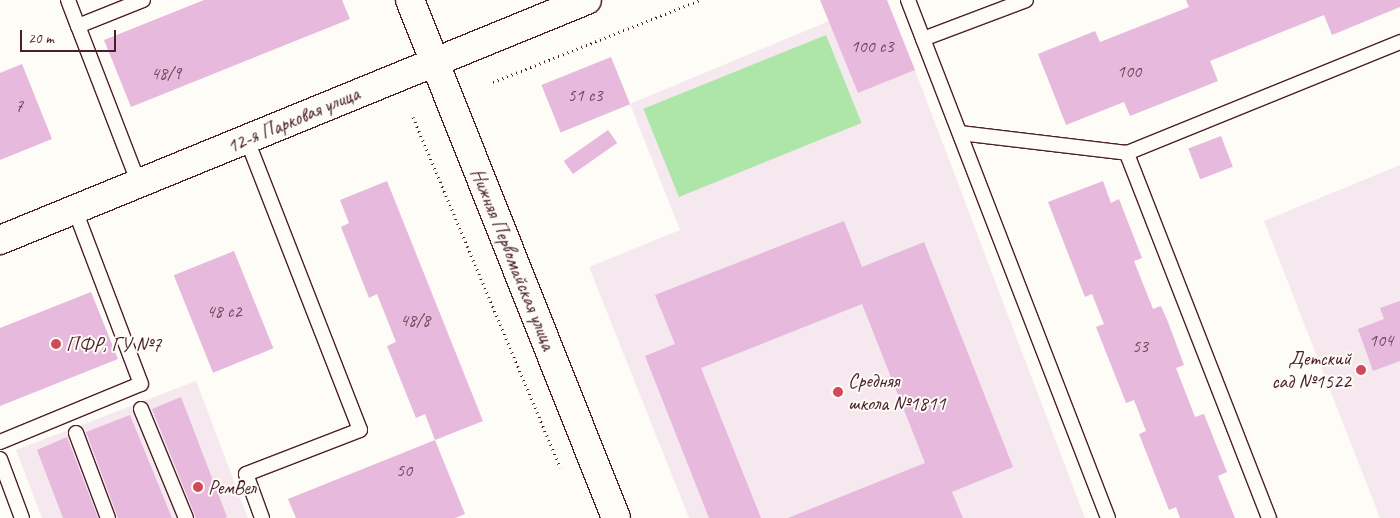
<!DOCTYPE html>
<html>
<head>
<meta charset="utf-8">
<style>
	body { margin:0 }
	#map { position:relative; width:1400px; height:518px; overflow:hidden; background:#fdfcf7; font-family:Caveat,sans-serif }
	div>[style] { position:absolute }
	.built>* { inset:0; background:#f6e8ef }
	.green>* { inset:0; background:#aee6a9; transform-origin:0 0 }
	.building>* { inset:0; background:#e6b9dd; transform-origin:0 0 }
	.path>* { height:3px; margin-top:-1.5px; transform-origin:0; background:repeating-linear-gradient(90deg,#4a1f2b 0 1px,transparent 0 5px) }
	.roads { filter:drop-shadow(1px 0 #4a1f2b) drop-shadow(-1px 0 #4a1f2b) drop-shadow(0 1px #4a1f2b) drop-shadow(0 -1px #4a1f2b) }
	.service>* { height:14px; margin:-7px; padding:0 7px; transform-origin:7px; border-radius:7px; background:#fdfcf7 }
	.minor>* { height:28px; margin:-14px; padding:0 14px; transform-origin:14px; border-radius:14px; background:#fdfcf7 }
	.dots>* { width:14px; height:14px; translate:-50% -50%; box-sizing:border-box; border:2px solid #fdfcf7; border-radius:50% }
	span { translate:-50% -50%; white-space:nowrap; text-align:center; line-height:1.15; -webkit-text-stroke:4px #fdfcf7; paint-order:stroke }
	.number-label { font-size:18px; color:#714658 }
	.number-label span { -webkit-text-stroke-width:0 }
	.street-label { font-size:20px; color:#4a1f2b }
	.poi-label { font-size:20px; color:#4a1f2b }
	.left { translate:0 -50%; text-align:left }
	.right { translate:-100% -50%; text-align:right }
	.scale { position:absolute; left:20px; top:30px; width:96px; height:22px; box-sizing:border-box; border:2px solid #4a1f2b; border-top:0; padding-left:6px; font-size:15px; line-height:18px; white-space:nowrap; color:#4a1f2b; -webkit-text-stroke:4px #fdfcf7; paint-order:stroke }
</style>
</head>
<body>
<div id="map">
	<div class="built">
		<i style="clip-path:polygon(829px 21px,858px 93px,915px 70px,1085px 518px,689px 518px,589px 267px,680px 230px,630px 104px)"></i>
		<i style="clip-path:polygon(1400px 165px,1400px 518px,1380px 518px,1264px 221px)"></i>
		<i style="clip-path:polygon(196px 381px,248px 518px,42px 518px,16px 450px)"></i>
	</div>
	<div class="green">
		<i style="left:826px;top:35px;width:95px;height:197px;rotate:68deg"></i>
	</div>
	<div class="building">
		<i style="clip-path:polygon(204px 0,342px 0,350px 19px,131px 107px,104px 40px)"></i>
		<i style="clip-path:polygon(820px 0,887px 0,915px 70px,858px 93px)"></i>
		<i style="clip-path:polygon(1186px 0,1400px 0,1400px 7px,1332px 35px,1324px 15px,1210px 61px,1218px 81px,1130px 116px,1124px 102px,1066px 125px,1038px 54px,1095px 31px,1100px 42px,1189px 7px)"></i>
		<i style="left:611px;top:57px;width:51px;height:75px;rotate:68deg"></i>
		<i style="clip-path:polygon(22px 64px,52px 139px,0 160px,0 73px)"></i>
		<i style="left:608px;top:130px;width:16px;height:54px;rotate:55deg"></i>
		<i style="left:1221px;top:136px;width:33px;height:35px;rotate:69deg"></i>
		<i style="clip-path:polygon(387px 181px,483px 421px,435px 440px,425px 414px,416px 418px,387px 346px,396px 342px,377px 294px,369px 298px,341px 227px,349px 223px,340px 200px)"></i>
		<i style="clip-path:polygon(1103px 181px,1111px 203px,1119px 199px,1142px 258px,1134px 261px,1153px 309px,1161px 306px,1168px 322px,1184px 365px,1176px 368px,1195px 417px,1204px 414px,1227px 472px,1218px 476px,1235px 518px,1180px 518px,1176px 507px,1169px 510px,1139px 434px,1146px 431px,1134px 400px,1126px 403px,1096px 327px,1104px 324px,1092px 294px,1085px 297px,1048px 202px)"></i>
		<i style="clip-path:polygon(844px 221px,862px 267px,924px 242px,1013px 467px,952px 492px,963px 518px,788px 518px,925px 463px,862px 304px,701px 368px,761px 518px,709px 518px,645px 356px,675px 344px,655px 295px)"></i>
		<i style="left:234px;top:251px;width:105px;height:65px;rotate:68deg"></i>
		<i style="clip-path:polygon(91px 292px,118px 359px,0 406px,0 328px)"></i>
		<i style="clip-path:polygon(1400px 301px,1400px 361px,1373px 371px,1358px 329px,1384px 319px,1380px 308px)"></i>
		<i style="clip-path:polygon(181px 397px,227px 517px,224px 518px,196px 518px,152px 409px)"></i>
		<i style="clip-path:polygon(130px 415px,172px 518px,118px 518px,86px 432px)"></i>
		<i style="clip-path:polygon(67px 437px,98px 518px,63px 518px,37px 450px)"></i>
		<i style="clip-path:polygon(435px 440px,465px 514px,455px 518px,296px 518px,288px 499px)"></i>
	</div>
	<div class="path">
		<i style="left:493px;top:82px;width:223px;rotate:-21.6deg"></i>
		<i style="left:413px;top:117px;width:380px;rotate:67.2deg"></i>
	</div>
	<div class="roads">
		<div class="service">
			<i style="left:68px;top:0;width:28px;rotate:69deg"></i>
			<i style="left:908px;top:0;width:555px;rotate:68.89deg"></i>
			<i style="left:923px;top:39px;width:110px;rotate:-20.7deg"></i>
			<i style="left:960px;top:133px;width:168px;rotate:6.8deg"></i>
			<i style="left:247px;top:140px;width:311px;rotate:68.7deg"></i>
			<i style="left:360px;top:430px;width:122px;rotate:158.9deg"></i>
			<i style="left:246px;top:474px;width:47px;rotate:70deg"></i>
			<i style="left:139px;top:184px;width:169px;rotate:-111.1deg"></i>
			<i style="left:78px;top:26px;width:70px;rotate:-21.8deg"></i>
			<i style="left:141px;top:409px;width:118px;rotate:67.6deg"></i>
			<i style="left:76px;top:433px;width:91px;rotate:69.4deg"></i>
			<i style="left:0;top:442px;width:152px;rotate:-22.4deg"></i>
			<i style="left:141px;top:384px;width:186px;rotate:-110.8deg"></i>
			<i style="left:0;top:459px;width:63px;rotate:69.6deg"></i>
			<i style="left:1269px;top:518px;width:392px;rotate:-111.3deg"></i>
			<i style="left:1127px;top:153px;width:295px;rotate:-22.1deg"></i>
		</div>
		<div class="minor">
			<i style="left:410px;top:0;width:557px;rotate:68.31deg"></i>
			<i style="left:0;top:240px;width:634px;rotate:-22.24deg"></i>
		</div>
	</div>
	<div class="dots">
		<i style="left:56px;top:344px;background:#d1495b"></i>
		<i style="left:1361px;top:370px;background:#d1495b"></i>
		<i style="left:838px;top:392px;background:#d1495b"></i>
		<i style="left:198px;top:487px;background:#d1495b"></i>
	</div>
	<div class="number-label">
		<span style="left:872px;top:46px">100 с3</span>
		<span style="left:1129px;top:71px">100</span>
		<span style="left:166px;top:73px">48/9</span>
		<span style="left:585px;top:95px">51 с3</span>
		<span style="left:19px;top:106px">7</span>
		<span style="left:224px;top:311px">48 с2</span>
		<span style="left:415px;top:320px">48/8</span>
		<span style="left:1381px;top:340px">104</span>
		<span style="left:1140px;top:346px">53</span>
		<span style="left:404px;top:470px">50</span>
	</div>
	<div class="street-label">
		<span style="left:293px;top:120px;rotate:-23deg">12-я Парковая улица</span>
		<span style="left:513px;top:259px;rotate:68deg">Нижняя Первомайская улица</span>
	</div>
	<div class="poi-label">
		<span class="left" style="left:66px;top:344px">ПФР, ГУ №7</span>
		<span class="right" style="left:1351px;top:370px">Детский<br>сад №1522</span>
		<span class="left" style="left:848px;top:392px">Средняя<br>школа №1811</span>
		<span class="left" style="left:208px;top:487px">РемВел</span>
	</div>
	<div class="scale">20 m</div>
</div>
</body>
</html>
